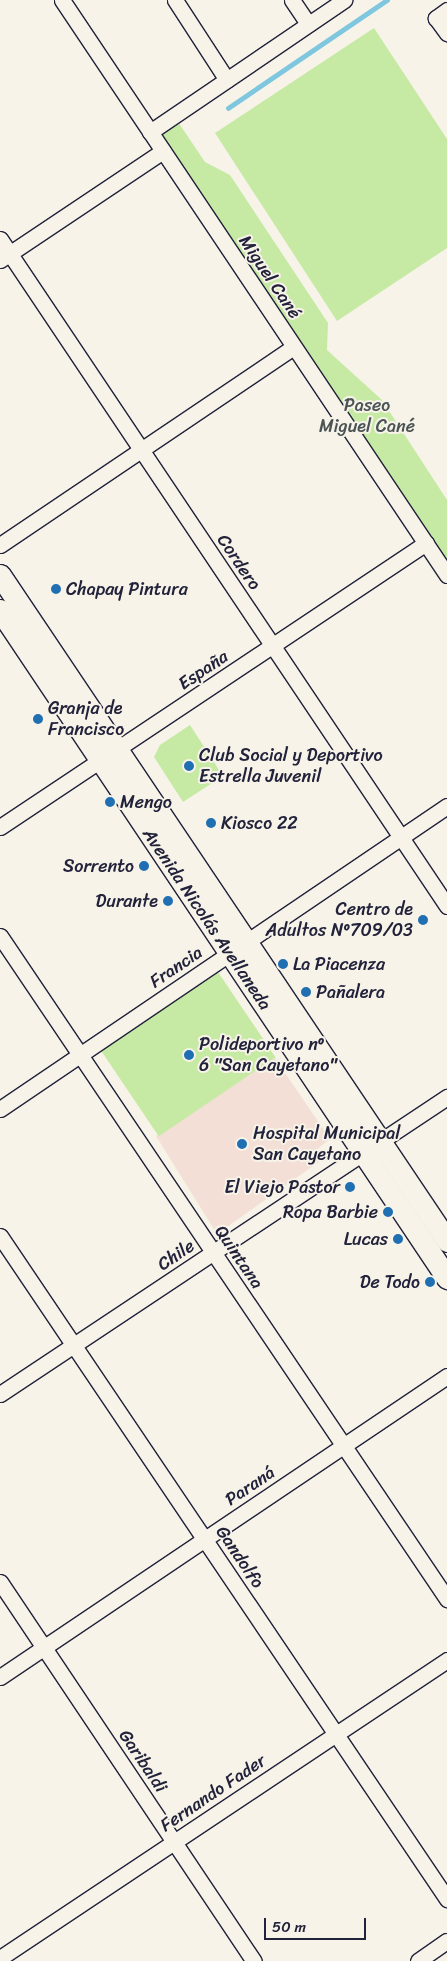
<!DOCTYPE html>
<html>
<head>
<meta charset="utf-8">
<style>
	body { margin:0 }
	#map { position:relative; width:447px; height:1961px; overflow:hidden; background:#f7f3e8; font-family:Sriracha,sans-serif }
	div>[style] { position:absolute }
	.built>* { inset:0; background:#f3dfd5 }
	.green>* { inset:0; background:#c6eaa4; transform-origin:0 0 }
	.stream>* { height:4.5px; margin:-2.25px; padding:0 2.25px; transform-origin:2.25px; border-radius:2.25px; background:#7ec7df }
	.roads { filter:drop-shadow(1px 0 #22223b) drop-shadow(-1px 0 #22223b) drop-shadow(0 1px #22223b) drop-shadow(0 -1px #22223b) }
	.minor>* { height:15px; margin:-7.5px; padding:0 7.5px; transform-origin:7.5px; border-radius:7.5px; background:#f7f3e8 }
	.secondary>* { height:21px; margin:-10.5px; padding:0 10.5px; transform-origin:10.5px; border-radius:10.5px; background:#f7f3e8 }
	.dots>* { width:14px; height:14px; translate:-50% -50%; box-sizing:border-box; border:2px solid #f7f3e8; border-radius:50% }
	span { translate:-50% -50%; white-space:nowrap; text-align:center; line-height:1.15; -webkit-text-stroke:4px #f7f3e8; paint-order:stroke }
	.street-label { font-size:18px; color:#22223b }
	.park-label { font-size:18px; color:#4b5455 }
	.poi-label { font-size:18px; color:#22223b }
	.left { translate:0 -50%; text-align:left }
	.right { translate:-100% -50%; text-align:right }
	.scale { position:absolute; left:264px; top:1918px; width:102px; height:22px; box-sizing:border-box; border:2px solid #22223b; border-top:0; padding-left:6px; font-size:15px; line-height:18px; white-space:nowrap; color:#22223b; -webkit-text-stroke:4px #f7f3e8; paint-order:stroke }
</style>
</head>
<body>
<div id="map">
	<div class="built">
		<i style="clip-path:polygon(275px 1058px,330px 1139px,317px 1149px,323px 1159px,217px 1234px,156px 1136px)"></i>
	</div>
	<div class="green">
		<i style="clip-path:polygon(374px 28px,447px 139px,447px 248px,337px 321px,215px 133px)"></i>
		<i style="clip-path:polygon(174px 116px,205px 162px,230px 175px,328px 323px,327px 350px,382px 400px,447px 500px,447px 574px,150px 132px)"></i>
		<i style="clip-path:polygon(190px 725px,223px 776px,183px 802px,154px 757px,160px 745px)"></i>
		<i style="left:218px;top:972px;width:103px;height:141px;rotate:56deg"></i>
	</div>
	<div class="stream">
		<i style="left:228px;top:108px;width:192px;rotate:-34.2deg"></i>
	</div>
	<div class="roads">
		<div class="minor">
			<i style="left:62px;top:0;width:692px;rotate:56.2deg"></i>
			<i style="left:175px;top:0;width:95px;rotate:57deg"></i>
			<i style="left:292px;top:0;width:29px;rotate:56deg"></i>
			<i style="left:447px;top:10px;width:14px;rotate:144deg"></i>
			<i style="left:436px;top:18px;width:19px;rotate:54deg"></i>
			<i style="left:150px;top:132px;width:235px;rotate:-34.2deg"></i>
			<i style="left:0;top:239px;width:803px;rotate:56.17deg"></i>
			<i style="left:0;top:260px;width:196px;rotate:-33.8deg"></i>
			<i style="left:0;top:545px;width:354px;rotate:-34deg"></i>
			<i style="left:0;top:827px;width:512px;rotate:-33.69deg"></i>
			<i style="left:0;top:936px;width:800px;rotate:56.01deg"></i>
			<i style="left:0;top:1109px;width:540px;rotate:-34.13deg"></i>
			<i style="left:0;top:1236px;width:800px;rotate:56.01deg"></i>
			<i style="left:0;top:1394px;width:537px;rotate:-33.6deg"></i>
			<i style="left:0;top:1582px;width:456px;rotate:56.2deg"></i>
			<i style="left:0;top:1677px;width:539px;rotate:-33.96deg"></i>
			<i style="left:0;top:1958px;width:537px;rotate:-33.69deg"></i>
			<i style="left:418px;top:1961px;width:35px;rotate:-35deg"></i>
		</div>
		<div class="secondary">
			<i style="left:0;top:575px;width:802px;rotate:56.13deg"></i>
			<i style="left:0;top:610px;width:804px;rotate:56.21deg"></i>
		</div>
	</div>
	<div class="dots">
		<i style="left:56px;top:589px;background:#1f6fb2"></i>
		<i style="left:38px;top:719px;background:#1f6fb2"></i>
		<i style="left:189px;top:766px;background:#1f6fb2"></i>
		<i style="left:110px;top:802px;background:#1f6fb2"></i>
		<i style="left:211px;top:823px;background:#1f6fb2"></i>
		<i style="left:144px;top:866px;background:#1f6fb2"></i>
		<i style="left:168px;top:901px;background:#1f6fb2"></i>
		<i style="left:423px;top:920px;background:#1f6fb2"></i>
		<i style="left:283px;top:964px;background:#1f6fb2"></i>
		<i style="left:306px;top:992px;background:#1f6fb2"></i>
		<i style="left:189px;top:1055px;background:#1f6fb2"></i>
		<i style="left:242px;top:1144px;background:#1f6fb2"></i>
		<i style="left:350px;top:1187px;background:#1f6fb2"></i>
		<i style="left:388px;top:1212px;background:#1f6fb2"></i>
		<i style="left:398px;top:1239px;background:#1f6fb2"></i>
		<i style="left:430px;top:1282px;background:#1f6fb2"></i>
	</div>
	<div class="street-label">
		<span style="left:270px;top:277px;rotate:56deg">Miguel Cané</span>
		<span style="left:239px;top:562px;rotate:56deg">Cordero</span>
		<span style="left:203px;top:670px;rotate:-34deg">España</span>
		<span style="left:207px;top:919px;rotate:56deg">Avenida Nicolás Avellaneda</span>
		<span style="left:176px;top:967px;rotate:-34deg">Francia</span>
		<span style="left:176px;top:1255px;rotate:-34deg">Chile</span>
		<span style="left:239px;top:1257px;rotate:56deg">Quintana</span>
		<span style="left:250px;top:1486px;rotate:-34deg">Paraná</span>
		<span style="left:240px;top:1557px;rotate:56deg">Gandolfo</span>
		<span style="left:143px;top:1761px;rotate:56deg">Garibaldi</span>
		<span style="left:213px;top:1793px;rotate:-34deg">Fernando Fader</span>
	</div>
	<div class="park-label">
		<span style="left:367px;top:416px">Paseo<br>Miguel Cané</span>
	</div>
	<div class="poi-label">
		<span class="left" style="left:66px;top:589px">Chapay Pintura</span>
		<span class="left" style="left:48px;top:719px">Granja de<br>Francisco</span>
		<span class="left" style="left:199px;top:766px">Club Social y Deportivo<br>Estrella Juvenil</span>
		<span class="left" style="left:120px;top:802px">Mengo</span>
		<span class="left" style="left:221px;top:823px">Kiosco 22</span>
		<span class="right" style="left:134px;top:866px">Sorrento</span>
		<span class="right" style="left:158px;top:901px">Durante</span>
		<span class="right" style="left:413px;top:920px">Centro de<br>Adultos Nº709/03</span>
		<span class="left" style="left:293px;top:964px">La Piacenza</span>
		<span class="left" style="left:316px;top:992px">Pañalera</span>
		<span class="left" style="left:199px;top:1055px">Polideportivo nº<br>6 "San Cayetano"</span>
		<span class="left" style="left:253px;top:1144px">Hospital Municipal<br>San Cayetano</span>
		<span class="right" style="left:340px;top:1187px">El Viejo Pastor</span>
		<span class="right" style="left:378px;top:1212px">Ropa Barbie</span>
		<span class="right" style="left:388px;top:1239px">Lucas</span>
		<span class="right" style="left:420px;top:1282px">De Todo</span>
	</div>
	<div class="scale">50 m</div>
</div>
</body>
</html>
